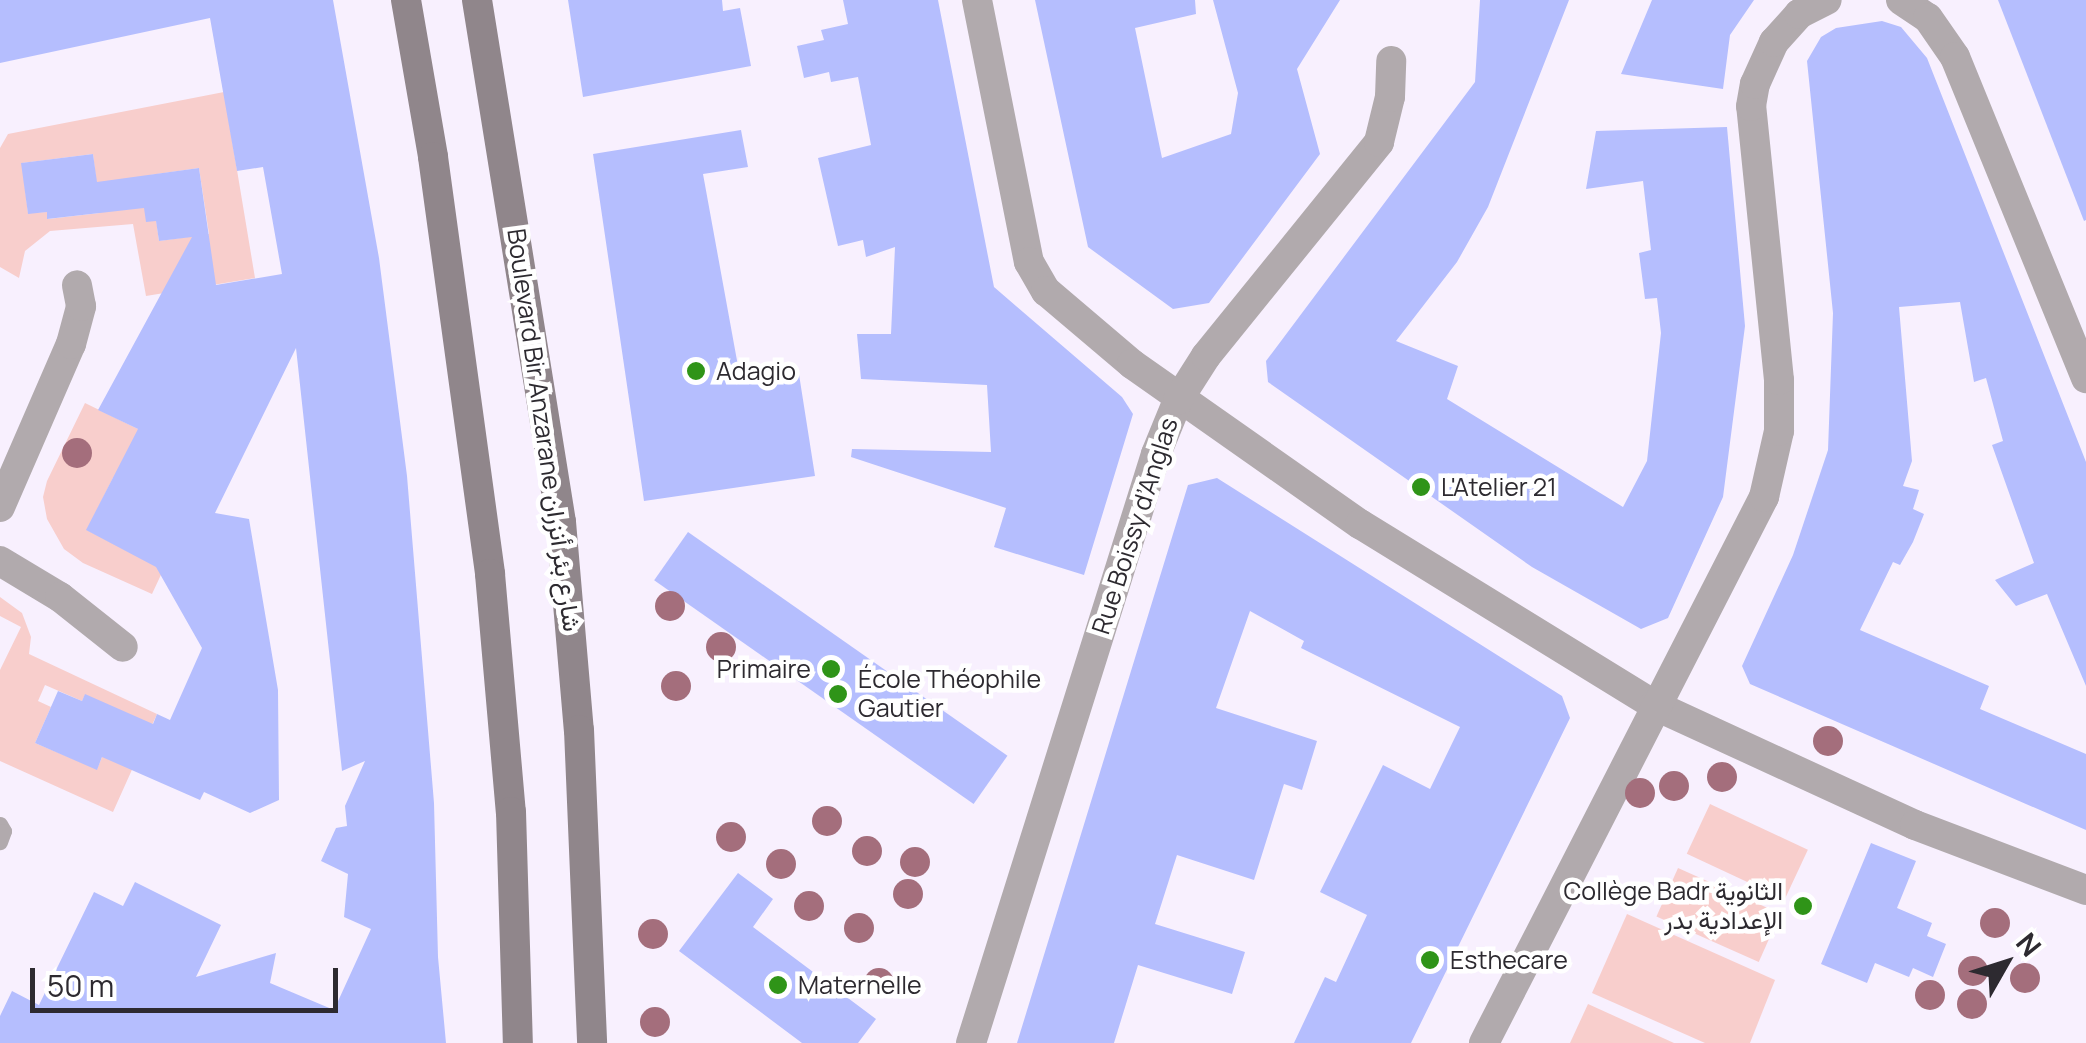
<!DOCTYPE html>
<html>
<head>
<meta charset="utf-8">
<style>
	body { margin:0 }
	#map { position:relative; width:2086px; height:1043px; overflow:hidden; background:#f8f0fe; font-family:Manrope,Vazirmatn,sans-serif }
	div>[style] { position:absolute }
	.green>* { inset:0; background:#f8cecc; transform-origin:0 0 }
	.building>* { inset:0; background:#b5befe; transform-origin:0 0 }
	.lane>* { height:15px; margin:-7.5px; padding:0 7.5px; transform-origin:7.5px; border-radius:7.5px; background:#b1aaad }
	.street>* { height:30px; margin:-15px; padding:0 15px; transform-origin:15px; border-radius:15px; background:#b1aaad }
	.secondary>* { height:30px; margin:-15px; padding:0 15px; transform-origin:15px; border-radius:15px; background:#90868b }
	.trees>* { width:30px; height:30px; margin:-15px; border-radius:50%; background:#a46e7c }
	.dots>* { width:28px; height:28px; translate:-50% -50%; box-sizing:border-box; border:5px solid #fff; border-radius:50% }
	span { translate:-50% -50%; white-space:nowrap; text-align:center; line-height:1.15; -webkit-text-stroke:9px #fff; paint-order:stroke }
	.poi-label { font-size:25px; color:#2d2a30 }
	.left { translate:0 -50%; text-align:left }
	.right { translate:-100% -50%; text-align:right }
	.street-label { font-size:25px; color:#2d2a30 }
	.north { position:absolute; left:1956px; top:913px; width:100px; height:100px; -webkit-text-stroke:8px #fff; paint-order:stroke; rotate:51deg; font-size:28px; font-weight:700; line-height:40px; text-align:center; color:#2d2a30 }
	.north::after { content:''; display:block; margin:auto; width:35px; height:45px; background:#2d2a30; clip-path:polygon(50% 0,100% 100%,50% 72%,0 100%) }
	.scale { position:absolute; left:30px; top:968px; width:308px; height:45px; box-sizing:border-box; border:5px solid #2d2a30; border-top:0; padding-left:12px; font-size:30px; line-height:35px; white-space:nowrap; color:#2d2a30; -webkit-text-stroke:8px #fff; paint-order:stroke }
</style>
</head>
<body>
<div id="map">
	<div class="green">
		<i style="clip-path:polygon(evenodd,224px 92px,255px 278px,146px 296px,133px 224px,50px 231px,25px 251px,19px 278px,0 267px,0 148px,8px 134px,224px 92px,93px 154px,100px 213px,48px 219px,47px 212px,28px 213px,22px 163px,93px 154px,224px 92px,199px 168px,209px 234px,159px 241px,150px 175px,199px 168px)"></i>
		<i style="clip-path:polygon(evenodd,85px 403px,185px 452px,202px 487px,152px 594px,83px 563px,64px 549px,47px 519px,43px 497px,47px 481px,85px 403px,113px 478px,135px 555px,87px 530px,113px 478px)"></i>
		<i style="clip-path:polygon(evenodd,0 597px,22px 613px,31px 637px,29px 654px,157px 714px,113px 812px,0 761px,0 670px,21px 627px,0 616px,0 597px,45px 685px,82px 701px,85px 695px,119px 718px,97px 769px,35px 743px,51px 707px,38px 701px,45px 685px)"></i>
		<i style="left:1710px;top:804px;width:108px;height:55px;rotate:25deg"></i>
		<i style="left:1678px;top:868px;width:112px;height:53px;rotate:24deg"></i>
		<i style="clip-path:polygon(1627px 914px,1775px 980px,1750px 1043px,1705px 1043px,1592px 993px)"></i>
		<i style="clip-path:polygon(1588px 1004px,1674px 1043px,1570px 1043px)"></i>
	</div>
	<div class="building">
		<i style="clip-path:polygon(0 0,333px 0,379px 258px,407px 476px,434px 803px,438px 957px,446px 1043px,0 1043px,0 1016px,12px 991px,39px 1005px,94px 892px,123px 906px,135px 882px,221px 925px,196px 977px,276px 953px,270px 983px,334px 1010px,371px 929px,344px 917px,348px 874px,321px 861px,336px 828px,347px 826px,345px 806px,365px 761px,342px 771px,296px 348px,215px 513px,249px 519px,278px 690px,279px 800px,250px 813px,204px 792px,200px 800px,102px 757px,97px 770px,35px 743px,58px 691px,82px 701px,85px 694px,153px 724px,157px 714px,170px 720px,202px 648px,156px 567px,86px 530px,138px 429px,98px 410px,192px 237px,159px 241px,156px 221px,146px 222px,144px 208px,47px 219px,47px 212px,28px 214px,21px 163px,93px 154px,97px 182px,199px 168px,216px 285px,282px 274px,263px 167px,237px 171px,210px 18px,0 63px)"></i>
		<i style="clip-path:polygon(568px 0,722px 0,723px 11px,740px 8px,751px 66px,583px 97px)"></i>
		<i style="clip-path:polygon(843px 0,938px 0,994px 287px,1122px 397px,1133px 414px,1084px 575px,994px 547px,1006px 508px,851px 457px,852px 449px,991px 452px,987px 385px,861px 379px,857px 334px,891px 334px,895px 247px,866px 257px,863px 240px,838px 246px,818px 158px,871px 145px,858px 77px,831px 82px,829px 72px,804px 78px,797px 46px,824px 40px,821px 30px,848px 24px)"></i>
		<i style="clip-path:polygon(1035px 0,1195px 0,1196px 14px,1135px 28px,1162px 158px,1231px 134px,1238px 93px,1213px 0,1340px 0,1297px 69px,1320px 154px,1209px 303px,1173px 309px,1088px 247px)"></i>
		<i style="clip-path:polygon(1480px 0,1569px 0,1488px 207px,1457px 262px,1396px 341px,1458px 366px,1447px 399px,1623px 507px,1647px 461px,1661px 333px,1657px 298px,1645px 299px,1639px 253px,1651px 250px,1643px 181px,1586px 189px,1596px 131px,1727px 127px,1745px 326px,1723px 497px,1668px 618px,1641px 629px,1532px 567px,1268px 382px,1266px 361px,1475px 82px)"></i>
		<i style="clip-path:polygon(1652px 0,1754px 0,1730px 35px,1723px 89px,1621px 74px)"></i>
		<i style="clip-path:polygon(1998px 0,2086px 0,2086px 220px,2084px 221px)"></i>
		<i style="clip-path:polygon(1882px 21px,1901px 27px,1927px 58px,2086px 462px,2086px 686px,2047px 594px,2016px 606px,1995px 580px,2034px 563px,1992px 445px,2003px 441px,1986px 378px,1974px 382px,1960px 302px,1899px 307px,1912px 461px,1903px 486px,1919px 490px,1913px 509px,1924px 514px,1913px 542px,1900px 565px,1893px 562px,1860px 630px,1989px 686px,1980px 709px,2086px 754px,2086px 830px,1750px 684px,1742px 666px,1793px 555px,1828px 450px,1833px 313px,1807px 61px,1821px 37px,1836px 28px)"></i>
		<i style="clip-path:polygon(741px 130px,748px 167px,703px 174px,740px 377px,798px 368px,815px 476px,644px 501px,593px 154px)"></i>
		<i style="clip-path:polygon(1217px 478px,1562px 696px,1570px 718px,1411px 1043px,1294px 1043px,1325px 977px,1336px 982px,1367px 915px,1320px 892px,1383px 765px,1430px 789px,1460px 727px,1301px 648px,1304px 641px,1250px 611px,1216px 708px,1317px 741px,1302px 790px,1284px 784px,1254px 880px,1177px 855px,1155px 924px,1245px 952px,1232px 994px,1138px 965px,1114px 1043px,1017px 1043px,1188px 485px)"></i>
		<i style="left:688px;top:532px;width:390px;height:59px;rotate:35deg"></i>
		<i style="clip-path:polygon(1871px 843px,1916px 861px,1897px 908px,1932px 923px,1927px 936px,1946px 944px,1933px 977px,1913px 968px,1909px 977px,1875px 963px,1867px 983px,1821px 964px)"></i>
		<i style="clip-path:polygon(738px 873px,773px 899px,753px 927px,876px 1019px,858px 1043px,802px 1043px,679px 951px)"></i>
	</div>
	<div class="lane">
		<i style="left:0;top:824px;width:8px;rotate:60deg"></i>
		<i style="left:4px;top:831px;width:12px;rotate:110deg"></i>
	</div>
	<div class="street">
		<i style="left:977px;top:0;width:267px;rotate:78.8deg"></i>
		<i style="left:1029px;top:262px;width:34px;rotate:60deg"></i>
		<i style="left:1046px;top:291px;width:113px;rotate:40.3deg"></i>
		<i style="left:1132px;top:364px;width:279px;rotate:35.1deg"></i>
		<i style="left:1360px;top:524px;width:345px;rotate:31.6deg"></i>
		<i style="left:1654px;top:705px;width:287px;rotate:24.7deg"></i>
		<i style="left:1915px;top:825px;width:183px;rotate:20.8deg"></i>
		<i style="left:1901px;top:0;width:32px;rotate:34deg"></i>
		<i style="left:1928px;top:18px;width:47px;rotate:55.3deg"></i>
		<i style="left:1955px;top:57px;width:347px;rotate:67.8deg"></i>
		<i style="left:0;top:507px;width:178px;rotate:-66.5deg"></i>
		<i style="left:71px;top:344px;width:39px;rotate:-75deg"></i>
		<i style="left:81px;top:306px;width:21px;rotate:-101deg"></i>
		<i style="left:0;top:561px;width:70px;rotate:31deg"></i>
		<i style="left:60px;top:597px;width:80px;rotate:38.4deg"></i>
		<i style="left:971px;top:1043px;width:617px;rotate:-72.56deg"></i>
		<i style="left:1156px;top:454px;width:58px;rotate:-67.8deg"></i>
		<i style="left:1178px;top:400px;width:52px;rotate:-57.5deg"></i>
		<i style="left:1206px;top:356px;width:275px;rotate:-51deg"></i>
		<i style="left:1379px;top:142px;width:46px;rotate:-76.3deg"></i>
		<i style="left:1390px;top:97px;width:36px;rotate:-88deg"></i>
		<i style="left:1484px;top:1043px;width:614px;rotate:-62.85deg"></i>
		<i style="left:1764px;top:497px;width:68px;rotate:-77.2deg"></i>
		<i style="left:1779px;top:431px;width:51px;rotate:-90deg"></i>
		<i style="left:1779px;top:380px;width:275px;rotate:-95.8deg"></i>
		<i style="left:1751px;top:106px;width:22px;rotate:-80deg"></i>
		<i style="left:1755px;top:84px;width:46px;rotate:-65.7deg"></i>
		<i style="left:1774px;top:42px;width:38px;rotate:-48deg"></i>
		<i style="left:1799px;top:14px;width:31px;rotate:-27deg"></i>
	</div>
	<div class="secondary">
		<i style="left:406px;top:0;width:159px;rotate:80.2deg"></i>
		<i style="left:433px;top:157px;width:421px;rotate:82.2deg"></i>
		<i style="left:490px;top:574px;width:239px;rotate:85deg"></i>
		<i style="left:511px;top:812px;width:231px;rotate:88.3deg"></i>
		<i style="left:477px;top:0;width:529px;rotate:80.86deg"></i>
		<i style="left:561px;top:522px;width:209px;rotate:85.1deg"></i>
		<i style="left:579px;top:730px;width:313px;rotate:87.6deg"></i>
	</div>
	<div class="trees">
		<i style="left:77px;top:453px"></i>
		<i style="left:670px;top:606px"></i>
		<i style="left:721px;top:647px"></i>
		<i style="left:676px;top:686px"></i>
		<i style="left:1828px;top:741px"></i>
		<i style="left:1722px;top:777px"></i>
		<i style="left:1674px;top:786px"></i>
		<i style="left:1640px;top:793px"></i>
		<i style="left:827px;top:821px"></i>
		<i style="left:731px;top:837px"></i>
		<i style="left:867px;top:851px"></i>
		<i style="left:915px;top:862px"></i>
		<i style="left:781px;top:864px"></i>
		<i style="left:908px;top:894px"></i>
		<i style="left:809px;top:906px"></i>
		<i style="left:1995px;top:923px"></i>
		<i style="left:859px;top:928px"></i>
		<i style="left:653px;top:934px"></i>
		<i style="left:1973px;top:971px"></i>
		<i style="left:2025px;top:978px"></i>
		<i style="left:879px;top:983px"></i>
		<i style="left:1930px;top:995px"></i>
		<i style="left:1972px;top:1004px"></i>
		<i style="left:655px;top:1022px"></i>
	</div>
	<div class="dots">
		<i style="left:696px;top:371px;background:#2f9418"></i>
		<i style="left:1421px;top:487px;background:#2f9418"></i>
		<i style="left:831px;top:669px;background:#2f9418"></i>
		<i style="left:838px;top:694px;background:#2f9418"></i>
		<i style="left:1803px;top:906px;background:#2f9418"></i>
		<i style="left:1430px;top:960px;background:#2f9418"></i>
		<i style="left:778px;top:985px;background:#2f9418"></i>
	</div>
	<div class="poi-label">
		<span class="left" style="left:716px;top:371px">Adagio</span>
		<span class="left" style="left:1441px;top:487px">L'Atelier 21</span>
		<span class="right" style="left:811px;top:669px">Primaire</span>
		<span class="left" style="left:858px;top:694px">École Théophile<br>Gautier</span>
		<span class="right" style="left:1783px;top:906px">Collège Badr الثانوية<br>الإعدادية بدر</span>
		<span class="left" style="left:1450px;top:960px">Esthecare</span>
		<span class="left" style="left:798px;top:985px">Maternelle</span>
	</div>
	<div class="street-label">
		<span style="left:544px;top:430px;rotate:82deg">Boulevard Bir Anzarane شارع بئر أنزران</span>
		<span style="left:1135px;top:526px;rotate:-72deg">Rue Boissy d’Anglas</span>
	</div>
	<div class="north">N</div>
	<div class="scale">50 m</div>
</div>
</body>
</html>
